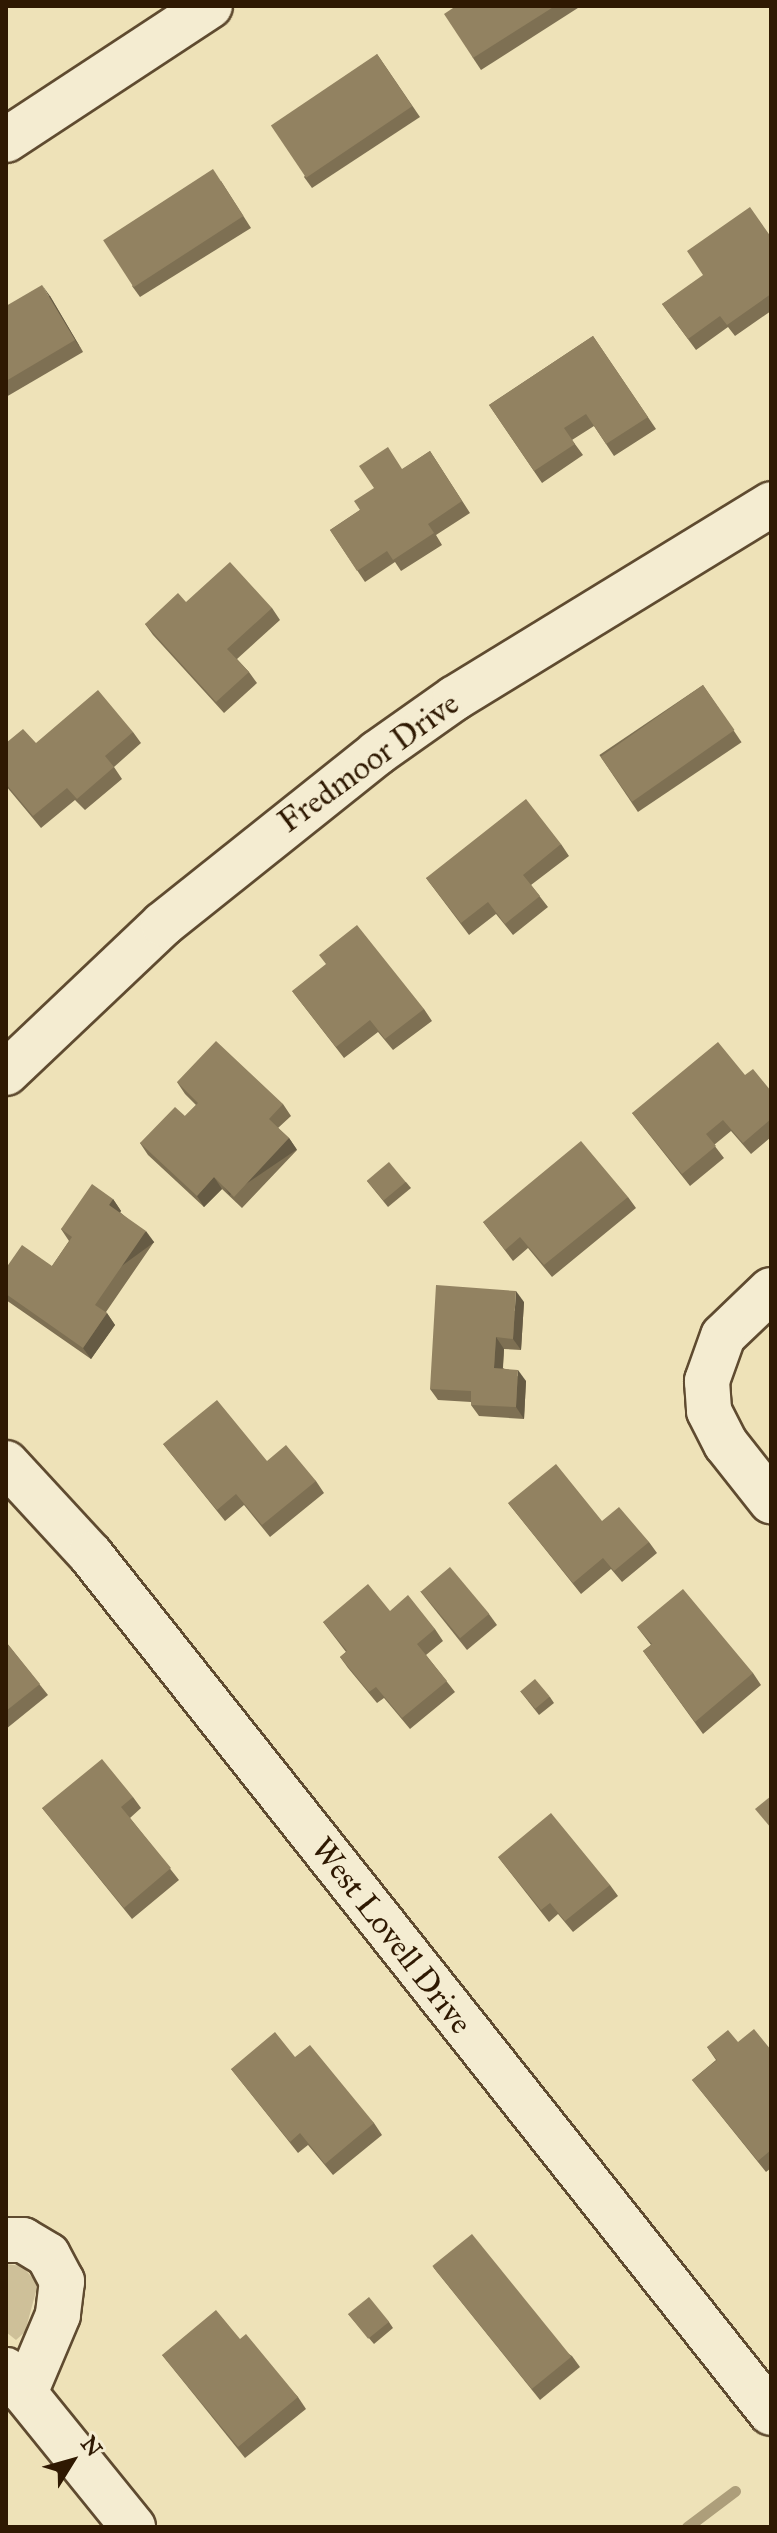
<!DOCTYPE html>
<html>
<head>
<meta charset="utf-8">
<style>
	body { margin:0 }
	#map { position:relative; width:777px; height:2533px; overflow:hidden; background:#eee2b8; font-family:"IM FELL Great Primer",serif }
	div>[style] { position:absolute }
	.green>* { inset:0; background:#cec099 }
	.stream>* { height:11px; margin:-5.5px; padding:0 5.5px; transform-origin:5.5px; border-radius:5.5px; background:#ad9e7a }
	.roads { filter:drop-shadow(2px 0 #5f4b30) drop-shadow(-2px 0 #5f4b30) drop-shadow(0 2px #5f4b30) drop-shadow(0 -2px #5f4b30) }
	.minor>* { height:44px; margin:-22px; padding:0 22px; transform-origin:22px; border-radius:22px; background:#f4ecd1 }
	.wall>* { inset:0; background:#7e7053; transform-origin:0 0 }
	.shaded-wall>* { inset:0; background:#665b44; transform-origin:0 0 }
	.building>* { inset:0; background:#928261; transform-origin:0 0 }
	span { translate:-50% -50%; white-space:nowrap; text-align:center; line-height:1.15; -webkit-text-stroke:6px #f4ecd1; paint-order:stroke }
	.street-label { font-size:32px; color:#2f1902 }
	.frame { position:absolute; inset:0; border:8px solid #2f1902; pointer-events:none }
	.north { position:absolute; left:32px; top:2421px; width:80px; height:80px; -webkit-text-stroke:6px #f4ecd1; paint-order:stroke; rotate:53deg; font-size:22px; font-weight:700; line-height:32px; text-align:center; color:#2f1902 }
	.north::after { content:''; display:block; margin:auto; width:28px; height:36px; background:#2f1902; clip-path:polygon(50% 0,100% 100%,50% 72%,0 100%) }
</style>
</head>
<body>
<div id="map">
	<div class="green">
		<i style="clip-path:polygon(6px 2264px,22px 2266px,38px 2284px,25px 2332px,16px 2340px,6px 2332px)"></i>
	</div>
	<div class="stream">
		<i style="left:687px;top:2527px;width:60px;rotate:-36.9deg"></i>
	</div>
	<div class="roads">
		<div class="minor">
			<i style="left:6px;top:140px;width:244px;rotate:-33.3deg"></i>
			<i style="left:6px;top:1073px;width:216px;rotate:-43.5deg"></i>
			<i style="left:163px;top:924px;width:274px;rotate:-38.6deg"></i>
			<i style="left:377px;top:753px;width:95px;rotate:-35.2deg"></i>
			<i style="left:455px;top:698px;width:371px;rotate:-31.5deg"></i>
			<i style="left:771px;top:1290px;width:66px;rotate:136.2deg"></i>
			<i style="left:723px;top:1336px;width:48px;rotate:109.6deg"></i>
			<i style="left:707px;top:1381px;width:30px;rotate:86deg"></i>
			<i style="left:709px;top:1411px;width:37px;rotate:63deg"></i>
			<i style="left:726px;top:1444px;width:73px;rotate:51.7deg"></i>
			<i style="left:6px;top:1463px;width:124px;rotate:47.3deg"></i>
			<i style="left:90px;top:1554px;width:1096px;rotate:51.59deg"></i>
			<i style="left:6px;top:2240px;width:17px"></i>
			<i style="left:23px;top:2240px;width:29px;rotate:31deg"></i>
			<i style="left:48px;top:2255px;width:30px;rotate:62deg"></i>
			<i style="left:62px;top:2281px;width:34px;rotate:97deg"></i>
			<i style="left:58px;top:2315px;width:85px;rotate:112.9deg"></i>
			<i style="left:6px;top:2370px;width:202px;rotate:51deg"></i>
		</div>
	</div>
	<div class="wall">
		<i style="clip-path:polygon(456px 6px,581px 6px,481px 70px,473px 58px)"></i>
		<i style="clip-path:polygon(377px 54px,420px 117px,312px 188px,304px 177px)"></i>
		<i style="clip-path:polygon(221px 181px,251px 228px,140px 297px,132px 286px)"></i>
		<i style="clip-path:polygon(771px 237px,771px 311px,735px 336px,728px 327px,696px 350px,662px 304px)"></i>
		<i style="clip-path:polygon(50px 296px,83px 352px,6px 397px,6px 306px)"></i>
		<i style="clip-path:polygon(593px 336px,656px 429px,614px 456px,594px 426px,572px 440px,583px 455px,542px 483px,489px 405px)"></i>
		<i style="clip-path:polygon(430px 451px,470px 513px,436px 535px,442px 545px,401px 571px,395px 562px,365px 582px,330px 530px,360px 510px,403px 469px)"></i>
		<i style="clip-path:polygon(186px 602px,272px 608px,280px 620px,237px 659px,249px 672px,257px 683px,224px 713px,153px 635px,145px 624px)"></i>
		<i style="left:703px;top:685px;width:69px;height:125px;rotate:56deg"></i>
		<i style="clip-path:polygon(133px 732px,141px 743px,114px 767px,122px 779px,85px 810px,75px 800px,41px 828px,6px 786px,6px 743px,36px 743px)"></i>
		<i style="clip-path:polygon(561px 844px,569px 856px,531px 885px,548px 907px,513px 935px,496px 914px,469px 935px,426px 878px)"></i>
		<i style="clip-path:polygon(292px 991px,424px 1009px,432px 1021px,393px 1050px,378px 1032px,344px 1058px)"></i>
		<i style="clip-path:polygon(745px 1075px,771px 1091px,771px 1137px,751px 1154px,731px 1131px,714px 1145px,724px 1158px,690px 1186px,632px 1113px)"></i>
		<i style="clip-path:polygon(177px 1082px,283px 1104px,291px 1116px,278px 1128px,289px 1138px,297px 1150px,242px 1208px,222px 1189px,204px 1207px,148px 1155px,140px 1143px,185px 1116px,196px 1105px,185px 1094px)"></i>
		<i style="clip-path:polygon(367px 1181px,406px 1182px,411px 1188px,388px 1207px)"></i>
		<i style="clip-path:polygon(628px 1197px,636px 1208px,552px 1277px,528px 1248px,513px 1261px,483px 1222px)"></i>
		<i style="clip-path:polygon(113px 1199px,121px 1211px,120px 1212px,154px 1242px,106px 1312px,115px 1325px,91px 1359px,6px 1300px,6px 1268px,52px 1266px,69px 1241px,61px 1229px)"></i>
		<i style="clip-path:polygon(524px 1302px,521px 1350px,504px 1349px,503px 1368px,526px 1381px,524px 1419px,479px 1416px,471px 1405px,471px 1402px,438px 1400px,430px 1389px)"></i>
		<i style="clip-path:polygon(163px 1444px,267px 1461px,316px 1481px,324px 1493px,270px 1537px,244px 1505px,225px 1521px)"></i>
		<i style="clip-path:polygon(508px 1503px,649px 1542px,657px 1553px,622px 1582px,611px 1569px,581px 1594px)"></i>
		<i style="clip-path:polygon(420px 1591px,489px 1614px,497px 1625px,467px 1650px)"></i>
		<i style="clip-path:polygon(390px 1611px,435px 1629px,443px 1641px,426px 1655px,455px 1692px,410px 1729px,384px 1698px,377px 1703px,348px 1668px,340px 1657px,346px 1652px,323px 1622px)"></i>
		<i style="clip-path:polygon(637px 1627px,753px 1673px,761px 1685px,703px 1734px,643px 1651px,651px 1645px)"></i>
		<i style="clip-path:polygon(6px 1642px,48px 1695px,6px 1729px)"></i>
		<i style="clip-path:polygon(520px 1691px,550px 1697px,554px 1703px,539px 1715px)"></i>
		<i style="clip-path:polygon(133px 1797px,141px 1808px,130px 1818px,179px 1880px,132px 1919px,42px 1808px)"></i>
		<i style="clip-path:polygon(498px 1857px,610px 1885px,618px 1896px,573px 1932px,558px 1914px,549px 1922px)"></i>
		<i style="clip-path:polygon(738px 2042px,771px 2050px,771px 2168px,766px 2172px,692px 2080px,716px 2060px,707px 2047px)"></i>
		<i style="clip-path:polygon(295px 2057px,374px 2123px,382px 2135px,333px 2175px,308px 2145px,298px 2153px,231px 2069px)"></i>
		<i style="clip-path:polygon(433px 2267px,572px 2356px,580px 2367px,540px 2400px)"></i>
		<i style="clip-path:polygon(348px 2314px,389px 2322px,393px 2328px,374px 2344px)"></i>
		<i style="clip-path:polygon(240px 2339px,298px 2397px,306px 2409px,245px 2458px,162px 2355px)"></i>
	</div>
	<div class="shaded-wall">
		<i style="clip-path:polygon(42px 285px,50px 296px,83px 352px,75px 340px)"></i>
		<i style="left:289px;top:1138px;width:14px;height:81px;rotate:56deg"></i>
		<i style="clip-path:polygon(214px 1177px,222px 1189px,204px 1207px,197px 1196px)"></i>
		<i style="clip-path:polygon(113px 1199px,121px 1211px,117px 1216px,109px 1205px)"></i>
		<i style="left:146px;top:1231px;width:14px;height:90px;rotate:54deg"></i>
		<i style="clip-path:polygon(516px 1291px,524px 1302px,521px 1350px,513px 1339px)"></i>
		<i style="clip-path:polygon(107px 1313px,115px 1325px,91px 1359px,83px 1348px)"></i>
		<i style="clip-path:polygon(496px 1337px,504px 1349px,502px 1379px,494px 1368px)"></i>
		<i style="clip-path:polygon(518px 1370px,526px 1381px,524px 1419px,516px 1407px)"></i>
	</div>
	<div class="building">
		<i style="clip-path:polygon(456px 6px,555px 6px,473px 58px,444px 14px)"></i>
		<i style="left:377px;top:54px;width:63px;height:128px;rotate:56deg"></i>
		<i style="left:213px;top:169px;width:56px;height:131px;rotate:57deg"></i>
		<i style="clip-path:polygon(750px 207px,771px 237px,771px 294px,727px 325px,720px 316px,688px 339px,662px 304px,703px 275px,687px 251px)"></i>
		<i style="clip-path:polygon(42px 285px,75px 340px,6px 381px,6px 306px)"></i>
		<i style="clip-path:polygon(593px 336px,648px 417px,606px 444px,586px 414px,564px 428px,575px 444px,534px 471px,489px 405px)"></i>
		<i style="clip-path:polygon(388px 447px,402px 469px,430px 451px,462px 501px,428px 524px,434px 533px,393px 560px,387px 551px,357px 571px,330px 530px,360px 510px,354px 501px,374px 488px,359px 466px)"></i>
		<i style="clip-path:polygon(230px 562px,272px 608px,227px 649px,249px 672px,216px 702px,145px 624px,178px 593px,186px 602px)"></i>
		<i style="left:703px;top:685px;width:55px;height:125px;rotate:55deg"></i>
		<i style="clip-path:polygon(98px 690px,133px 732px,105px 756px,114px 767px,77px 799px,67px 788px,33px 816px,6px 784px,6px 743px,23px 729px,36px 743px)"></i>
		<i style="clip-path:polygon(526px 799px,561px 844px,523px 875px,540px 896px,505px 924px,488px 902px,461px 923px,426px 878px)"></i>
		<i style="clip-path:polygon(357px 925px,424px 1009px,385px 1039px,370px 1020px,336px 1047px,292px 991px,326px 964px,319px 955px)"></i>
		<i style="clip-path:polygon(216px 1041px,283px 1104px,269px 1119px,289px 1138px,234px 1197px,214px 1177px,197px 1196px,140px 1143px,175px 1107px,185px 1116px,198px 1103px,177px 1082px)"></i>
		<i style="clip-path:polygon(718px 1042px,745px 1075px,753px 1069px,771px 1091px,771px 1119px,743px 1143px,723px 1120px,706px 1134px,716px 1146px,682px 1174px,632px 1113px)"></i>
		<i style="clip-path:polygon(581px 1141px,628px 1197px,544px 1265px,520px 1237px,505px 1250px,483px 1222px)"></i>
		<i style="left:389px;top:1162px;width:26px;height:29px;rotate:50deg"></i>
		<i style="clip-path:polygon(92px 1184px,113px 1199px,109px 1205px,146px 1231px,95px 1305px,107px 1313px,83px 1348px,6px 1294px,6px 1268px,22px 1245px,52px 1266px,72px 1237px,61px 1229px)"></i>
		<i style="clip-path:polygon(436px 1285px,516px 1291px,513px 1339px,496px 1337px,494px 1368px,518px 1370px,516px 1407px,471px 1405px,471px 1391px,430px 1389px)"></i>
		<i style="clip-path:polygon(217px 1400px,267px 1461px,286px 1445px,316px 1481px,262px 1525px,236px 1494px,217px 1510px,163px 1444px)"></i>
		<i style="clip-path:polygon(556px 1464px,602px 1521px,619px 1507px,649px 1542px,614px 1571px,603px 1558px,573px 1583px,508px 1503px)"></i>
		<i style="left:450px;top:1567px;width:61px;height:38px;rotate:50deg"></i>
		<i style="clip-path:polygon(368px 1584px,390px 1611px,408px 1595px,435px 1629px,417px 1644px,447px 1681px,402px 1718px,376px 1687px,369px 1692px,340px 1657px,347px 1651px,323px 1622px)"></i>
		<i style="clip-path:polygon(683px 1589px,753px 1673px,695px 1722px,643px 1651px,652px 1644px,637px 1627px)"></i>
		<i style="clip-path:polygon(6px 1642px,40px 1684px,6px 1711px)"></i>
		<i style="left:535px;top:1679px;width:23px;height:19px;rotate:50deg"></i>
		<i style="clip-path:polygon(102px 1759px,133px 1797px,121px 1807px,171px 1868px,124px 1908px,42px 1808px)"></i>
		<i style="clip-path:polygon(771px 1796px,771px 1828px,755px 1809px)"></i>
		<i style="clip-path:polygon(551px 1813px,610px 1885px,565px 1921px,550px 1903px,541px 1910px,498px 1857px)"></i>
		<i style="clip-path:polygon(754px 2029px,771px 2050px,771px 2150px,758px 2161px,692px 2080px,717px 2060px,707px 2047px,728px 2030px,738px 2042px)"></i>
		<i style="clip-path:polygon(275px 2032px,295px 2057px,310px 2045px,374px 2123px,325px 2164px,300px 2133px,290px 2142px,231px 2069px)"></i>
		<i style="left:472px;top:2234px;width:158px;height:51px;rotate:51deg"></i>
		<i style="left:369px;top:2297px;width:32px;height:27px;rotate:51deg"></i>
		<i style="clip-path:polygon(216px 2310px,240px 2339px,246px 2334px,298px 2397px,238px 2447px,162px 2355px)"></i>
	</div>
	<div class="street-label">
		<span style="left:369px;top:763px;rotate:-36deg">Fredmoor Drive</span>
		<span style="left:391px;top:1936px;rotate:52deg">West Lovell Drive</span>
	</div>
	<div class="frame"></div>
	<div class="north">N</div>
</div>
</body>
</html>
